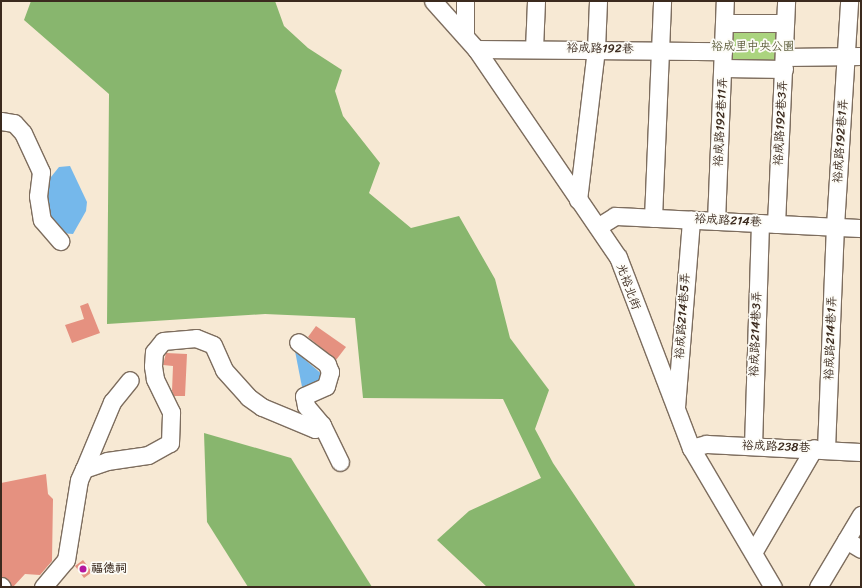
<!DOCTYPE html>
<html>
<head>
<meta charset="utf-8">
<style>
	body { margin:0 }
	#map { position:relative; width:862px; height:588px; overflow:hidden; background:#f7e9d4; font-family:Sriracha,"LXGW WenKai TC",sans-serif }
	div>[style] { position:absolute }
	.green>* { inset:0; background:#abd47f; transform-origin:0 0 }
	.forest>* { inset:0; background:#88b66e }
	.water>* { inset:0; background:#75b8eb }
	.building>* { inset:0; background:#e59180; transform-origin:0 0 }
	.roads { filter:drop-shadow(1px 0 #7d6d5e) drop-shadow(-1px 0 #7d6d5e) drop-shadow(0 1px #7d6d5e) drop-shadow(0 -1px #7d6d5e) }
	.minor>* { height:17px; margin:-8.5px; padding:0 8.5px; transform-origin:8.5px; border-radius:8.5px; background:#fff }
	.dots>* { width:11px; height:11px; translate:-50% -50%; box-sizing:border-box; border:2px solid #fdfcf7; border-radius:50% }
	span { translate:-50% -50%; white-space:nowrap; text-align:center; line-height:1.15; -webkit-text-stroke:3.5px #fdfcf7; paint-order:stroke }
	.park-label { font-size:12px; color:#5d5d3b }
	.street-label { font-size:12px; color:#3b2a1e }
	.poi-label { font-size:12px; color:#3b2a1e; font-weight:700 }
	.left { translate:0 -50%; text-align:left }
	.frame { position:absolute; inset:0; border:2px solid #3b2a1e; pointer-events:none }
</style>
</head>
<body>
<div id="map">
	<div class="green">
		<i style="left:732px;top:29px;width:45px;height:35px"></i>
	</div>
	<div class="forest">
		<i style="clip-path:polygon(31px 1px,275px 1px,284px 26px,308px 48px,342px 70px,335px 91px,343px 116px,380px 163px,369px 193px,411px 228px,459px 216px,495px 279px,510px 338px,549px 390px,535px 429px,553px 463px,636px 587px,487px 587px,437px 540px,469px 511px,541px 478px,503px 399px,363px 398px,355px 318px,265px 314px,107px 324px,109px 94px,24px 20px)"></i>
		<i style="clip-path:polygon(204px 433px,291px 458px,372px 587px,248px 587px,207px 522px)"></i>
	</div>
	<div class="water">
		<i style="clip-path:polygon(70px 166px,87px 202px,86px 211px,73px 234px,60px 233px,45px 212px,43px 187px,59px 167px)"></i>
		<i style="clip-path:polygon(295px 351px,324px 376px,310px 386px,302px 387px)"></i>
	</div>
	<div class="building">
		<i style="clip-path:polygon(88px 303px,100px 333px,72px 343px,65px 325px,84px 319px,80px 306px)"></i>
		<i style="clip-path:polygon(316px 326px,346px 347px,336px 360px,308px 337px)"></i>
		<i style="clip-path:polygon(166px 353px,187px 354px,185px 396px,174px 396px,172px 391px,173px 366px,163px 365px)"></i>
		<i style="clip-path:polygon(46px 474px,48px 494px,53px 499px,52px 561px,40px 575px,25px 574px,13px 587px,1px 576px,1px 483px)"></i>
		<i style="left:83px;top:560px;width:15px;height:10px;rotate:53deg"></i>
	</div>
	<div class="roads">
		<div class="minor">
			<i style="left:433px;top:1px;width:64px;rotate:48.1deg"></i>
			<i style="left:476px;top:49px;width:252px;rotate:55.7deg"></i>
			<i style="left:618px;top:257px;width:204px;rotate:69.1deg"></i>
			<i style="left:691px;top:448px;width:161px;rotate:59.5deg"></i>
			<i style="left:725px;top:23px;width:60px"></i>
			<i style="left:465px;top:33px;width:32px;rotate:-90deg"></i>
			<i style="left:476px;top:49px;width:247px;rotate:0.5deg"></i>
			<i style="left:534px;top:49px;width:48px;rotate:-87.6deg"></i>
			<i style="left:784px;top:57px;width:77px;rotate:-0.7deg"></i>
			<i style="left:724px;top:68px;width:60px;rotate:1deg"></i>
			<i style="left:1px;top:121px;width:13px;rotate:9deg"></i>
			<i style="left:14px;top:123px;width:13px;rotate:48deg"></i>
			<i style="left:23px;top:133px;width:43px;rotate:65.2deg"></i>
			<i style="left:41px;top:172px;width:24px;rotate:97deg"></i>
			<i style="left:38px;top:196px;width:24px;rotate:81deg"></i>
			<i style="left:42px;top:220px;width:28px;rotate:49deg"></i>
			<i style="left:578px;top:200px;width:152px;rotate:-83.2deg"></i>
			<i style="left:596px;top:49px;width:48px;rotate:-87.6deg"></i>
			<i style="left:653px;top:218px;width:217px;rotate:-87.6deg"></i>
			<i style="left:716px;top:221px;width:220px;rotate:-87.7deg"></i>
			<i style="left:776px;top:224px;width:223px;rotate:-87.4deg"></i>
			<i style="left:599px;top:226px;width:19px;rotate:-32deg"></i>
			<i style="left:615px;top:216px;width:246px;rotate:2.8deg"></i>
			<i style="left:676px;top:407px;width:188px;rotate:-85.4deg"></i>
			<i style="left:322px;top:425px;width:41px;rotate:64.1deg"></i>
			<i style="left:753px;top:446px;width:223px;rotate:-88.2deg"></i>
			<i style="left:691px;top:448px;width:16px;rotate:-15deg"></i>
			<i style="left:706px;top:444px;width:155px;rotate:3deg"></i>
			<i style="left:826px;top:449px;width:223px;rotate:-87.7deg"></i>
			<i style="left:835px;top:226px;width:225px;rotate:-86.4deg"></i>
			<i style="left:84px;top:469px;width:73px;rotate:-67.3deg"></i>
			<i style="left:112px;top:402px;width:28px;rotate:-51deg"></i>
			<i style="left:846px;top:540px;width:17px;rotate:31deg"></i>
			<i style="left:754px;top:551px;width:119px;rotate:-59.8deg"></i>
			<i style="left:1px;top:586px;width:1px;rotate:45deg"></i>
			<i style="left:43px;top:587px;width:35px;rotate:-50deg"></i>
			<i style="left:66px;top:560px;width:81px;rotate:-80.8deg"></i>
			<i style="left:79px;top:480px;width:12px;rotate:-66deg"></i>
			<i style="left:84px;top:469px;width:24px;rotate:-19deg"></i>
			<i style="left:107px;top:461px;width:41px;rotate:-8.3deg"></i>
			<i style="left:148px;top:455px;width:25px;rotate:-29deg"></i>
			<i style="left:170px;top:443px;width:31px;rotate:-88deg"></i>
			<i style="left:171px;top:412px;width:37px;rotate:-116deg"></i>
			<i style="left:155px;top:379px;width:13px;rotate:-99deg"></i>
			<i style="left:153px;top:366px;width:14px;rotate:-86deg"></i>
			<i style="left:154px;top:352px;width:14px;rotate:-51deg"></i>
			<i style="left:163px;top:341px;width:33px;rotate:-5deg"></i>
			<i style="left:196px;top:338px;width:18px;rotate:22deg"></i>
			<i style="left:213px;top:345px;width:27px;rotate:66deg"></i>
			<i style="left:224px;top:370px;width:36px;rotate:48deg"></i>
			<i style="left:248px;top:397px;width:17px;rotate:36deg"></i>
			<i style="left:262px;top:407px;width:57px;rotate:22.5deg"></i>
			<i style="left:315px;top:429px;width:8px;rotate:-30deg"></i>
			<i style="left:322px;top:425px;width:25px;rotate:-130deg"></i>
			<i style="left:306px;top:406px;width:10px;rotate:-101deg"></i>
			<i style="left:304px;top:396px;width:24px;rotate:-24deg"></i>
			<i style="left:326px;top:386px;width:15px;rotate:-74deg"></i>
			<i style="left:330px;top:372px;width:9px;rotate:-111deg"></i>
			<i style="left:327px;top:364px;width:36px;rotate:-143deg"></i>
			<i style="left:818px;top:587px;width:84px;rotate:-59.2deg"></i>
		</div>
	</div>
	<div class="dots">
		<i style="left:83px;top:569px;background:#b5179e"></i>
	</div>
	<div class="park-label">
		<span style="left:753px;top:47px">裕成里中央公園</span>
	</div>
	<div class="street-label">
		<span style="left:600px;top:49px;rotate:1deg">裕成路192巷</span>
		<span style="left:721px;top:122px;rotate:-87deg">裕成路192巷11弄</span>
		<span style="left:781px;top:123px;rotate:-87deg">裕成路192巷3弄</span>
		<span style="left:841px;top:141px;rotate:-86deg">裕成路192巷1弄</span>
		<span style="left:728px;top:221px;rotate:3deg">裕成路214巷</span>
		<span style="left:628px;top:287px;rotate:70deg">光裕北街</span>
		<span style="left:683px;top:316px;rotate:-86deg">裕成路214巷5弄</span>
		<span style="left:756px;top:334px;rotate:-88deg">裕成路214巷3弄</span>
		<span style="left:831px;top:338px;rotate:-88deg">裕成路214巷1弄</span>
		<span style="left:776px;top:447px;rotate:2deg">裕成路238巷</span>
	</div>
	<div class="poi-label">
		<span class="left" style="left:91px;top:569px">福德祠</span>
	</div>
	<div class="frame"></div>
</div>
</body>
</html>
